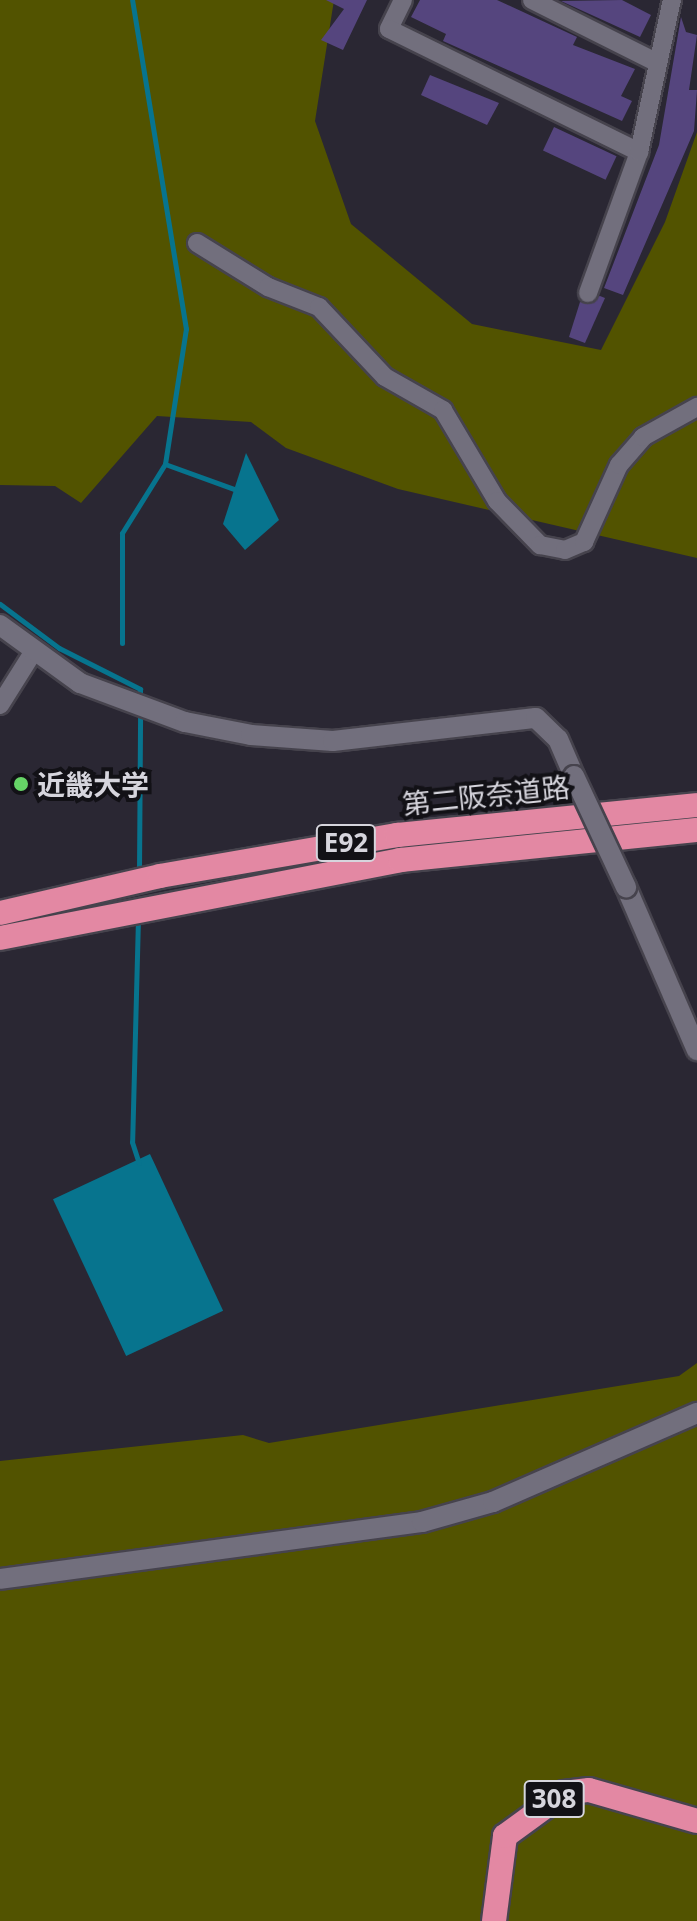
<!DOCTYPE html>
<html>
<head>
<meta charset="utf-8">
<style>
	body { margin:0 }
	#map { position:relative; width:697px; height:1921px; overflow:hidden; background:#2a2733; font-family:"Noto Sans","Noto Sans JP",sans-serif }
	div>[style] { position:absolute }
	.forest>* { inset:0; background:#525300 }
	.water>* { inset:0; background:#07748e; transform-origin:0 0 }
	.stream>* { height:5px; margin:-2.5px; padding:0 2.5px; transform-origin:2.5px; border-radius:2.5px; background:#07748e }
	.building>* { inset:0; background:#55457e; transform-origin:0 0 }
	.roads { filter:drop-shadow(2px 0 #46434d) drop-shadow(-2px 0 #46434d) drop-shadow(0 2px #46434d) drop-shadow(0 -2px #46434d) }
	.street>* { height:18px; margin:-9px; padding:0 9px; transform-origin:9px; border-radius:9px; background:#726f7d }
	.secondary>* { height:20px; margin:-10px; padding:0 10px; transform-origin:10px; border-radius:10px; background:#726f7d }
	.highway>* { height:24px; margin:-12px; padding:0 12px; transform-origin:12px; border-radius:12px; background:#e388a3 }
	.bridges { filter:drop-shadow(2px 0 #46434d) drop-shadow(-2px 0 #46434d) drop-shadow(0 2px #46434d) drop-shadow(0 -2px #46434d) }
	.secondary-bridge>* { height:20px; margin:-10px; padding:0 10px; transform-origin:10px; border-radius:10px; background:#726f7d }
	.dots>* { width:22px; height:22px; translate:-50% -50%; box-sizing:border-box; border:4px solid #121116; border-radius:50% }
	span { translate:-50% -50%; white-space:nowrap; text-align:center; line-height:1.15; -webkit-text-stroke:8px #121116; paint-order:stroke }
	.shield-label span { padding:2px 6px; background:#121116; border:2px solid; border-radius:6px; -webkit-text-stroke-width:0 }
	.shield-label { font-size:26px; color:#d6d5dd; font-weight:700 }
	.poi-label { font-size:28px; color:#d6d5dd; font-weight:700 }
	.left { translate:0 -50%; text-align:left }
	.street-label { font-size:28px; color:#d6d5dd }
</style>
</head>
<body>
<div id="map">
	<div class="forest">
		<i style="clip-path:polygon(0 0,334px 0,315px 121px,351px 224px,472px 324px,601px 350px,665px 222px,697px 132px,697px 558px,398px 489px,286px 448px,251px 422px,157px 416px,81px 503px,55px 486px,0 485px)"></i>
		<i style="clip-path:polygon(697px 1363px,697px 1921px,0 1921px,0 1461px,243px 1435px,269px 1443px,679px 1376px)"></i>
	</div>
	<div class="water">
		<i style="clip-path:polygon(246px 453px,279px 520px,245px 550px,223px 524px)"></i>
		<i style="left:150px;top:1154px;width:173px;height:107px;rotate:65deg"></i>
	</div>
	<div class="stream">
		<i style="left:165px;top:464px;width:73px;rotate:19.9deg"></i>
		<i style="left:0;top:604px;width:74px;rotate:36.7deg"></i>
		<i style="left:59px;top:648px;width:91px;rotate:26.8deg"></i>
		<i style="left:140px;top:689px;width:11px;rotate:90deg"></i>
		<i style="left:122px;top:643px;width:110px;rotate:-90deg"></i>
		<i style="left:122px;top:533px;width:81px;rotate:-58.1deg"></i>
		<i style="left:165px;top:464px;width:137px;rotate:-81.2deg"></i>
		<i style="left:186px;top:329px;width:333px;rotate:-99.3deg"></i>
		<i style="left:139px;top:872px;width:162px;rotate:-89.6deg"></i>
		<i style="left:138px;top:918px;width:224px;rotate:91.5deg"></i>
		<i style="left:132px;top:1142px;width:22px;rotate:72deg"></i>
	</div>
	<div class="building">
		<i style="clip-path:polygon(326px 0,367px 0,343px 50px,321px 40px,344px 9px)"></i>
		<i style="clip-path:polygon(420px 0,497px 0,577px 37px,573px 45px,635px 69px,621px 96px,632px 101px,622px 121px,443px 41px,446px 34px,411px 17px)"></i>
		<i style="clip-path:polygon(622px 0,651px 15px,640px 37px,561px 1px)"></i>
		<i style="clip-path:polygon(681px 17px,686px 32px,697px 35px,689px 90px,697px 90px,694px 131px,623px 295px,604px 288px,659px 145px)"></i>
		<i style="clip-path:polygon(430px 75px,499px 103px,487px 125px,421px 95px)"></i>
		<i style="left:554px;top:127px;width:69px;height:26px;rotate:25deg"></i>
		<i style="clip-path:polygon(600px 296px,605px 298px,585px 343px,569px 337px,580px 302px)"></i>
	</div>
	<div class="roads">
		<div class="street">
			<i style="left:403px;top:0;width:32px;rotate:116deg"></i>
			<i style="left:389px;top:29px;width:279px;rotate:26.2deg"></i>
			<i style="left:532px;top:0;width:141px;rotate:26.6deg"></i>
			<i style="left:197px;top:243px;width:84px;rotate:31.8deg"></i>
			<i style="left:268px;top:287px;width:55px;rotate:21.4deg"></i>
			<i style="left:319px;top:307px;width:96px;rotate:46.7deg"></i>
			<i style="left:385px;top:377px;width:67px;rotate:29.6deg"></i>
			<i style="left:443px;top:410px;width:106px;rotate:59.3deg"></i>
			<i style="left:497px;top:501px;width:62px;rotate:45.7deg"></i>
			<i style="left:540px;top:545px;width:25px;rotate:11deg"></i>
			<i style="left:565px;top:550px;width:21px;rotate:-23deg"></i>
			<i style="left:584px;top:542px;width:85px;rotate:-65.6deg"></i>
			<i style="left:619px;top:465px;width:37px;rotate:-49deg"></i>
			<i style="left:643px;top:437px;width:62px;rotate:-29.1deg"></i>
			<i style="left:588px;top:293px;width:150px;rotate:-70.1deg"></i>
			<i style="left:639px;top:152px;width:156px;rotate:-77.8deg"></i>
			<i style="left:0;top:705px;width:60px;rotate:-57.9deg"></i>
		</div>
		<div class="secondary">
			<i style="left:0;top:625px;width:99px;rotate:35.9deg"></i>
			<i style="left:80px;top:683px;width:112px;rotate:20.4deg"></i>
			<i style="left:185px;top:722px;width:67px;rotate:11.1deg"></i>
			<i style="left:251px;top:735px;width:82px;rotate:4.2deg"></i>
			<i style="left:333px;top:741px;width:204px;rotate:-6.5deg"></i>
			<i style="left:536px;top:718px;width:30px;rotate:44deg"></i>
			<i style="left:558px;top:739px;width:40px;rotate:66.6deg"></i>
			<i style="left:626px;top:887px;width:178px;rotate:66.5deg"></i>
			<i style="left:0;top:1579px;width:426px;rotate:-7.7deg"></i>
			<i style="left:422px;top:1522px;width:74px;rotate:-15.7deg"></i>
			<i style="left:493px;top:1502px;width:223px;rotate:-23.6deg"></i>
		</div>
		<div class="highway">
			<i style="left:0;top:913px;width:164px;rotate:-13deg"></i>
			<i style="left:160px;top:876px;width:241px;rotate:-9.8deg"></i>
			<i style="left:397px;top:835px;width:301px;rotate:-5.7deg"></i>
			<i style="left:0;top:938px;width:408px;rotate:-11deg"></i>
			<i style="left:400px;top:860px;width:299px;rotate:-5.8deg"></i>
			<i style="left:494px;top:1921px;width:86px;rotate:-82.6deg"></i>
			<i style="left:505px;top:1836px;width:73px;rotate:-36.1deg"></i>
			<i style="left:564px;top:1793px;width:25px;rotate:-7deg"></i>
			<i style="left:589px;top:1790px;width:112px;rotate:16deg"></i>
		</div>
	</div>
	<div class="bridges">
		<div class="secondary-bridge">
			<i style="left:574px;top:776px;width:123px;rotate:64.9deg"></i>
		</div>
	</div>
	<div class="dots">
		<i style="left:21px;top:784px;background:#66d467"></i>
	</div>
	<div class="shield-label">
		<span style="left:346px;top:843px">E92</span>
		<span style="left:554px;top:1799px">308</span>
	</div>
	<div class="poi-label">
		<span class="left" style="left:37px;top:784px">近畿大学</span>
	</div>
	<div class="street-label">
		<span style="left:486px;top:795px;rotate:-6deg">第二阪奈道路</span>
	</div>
</div>
</body>
</html>
